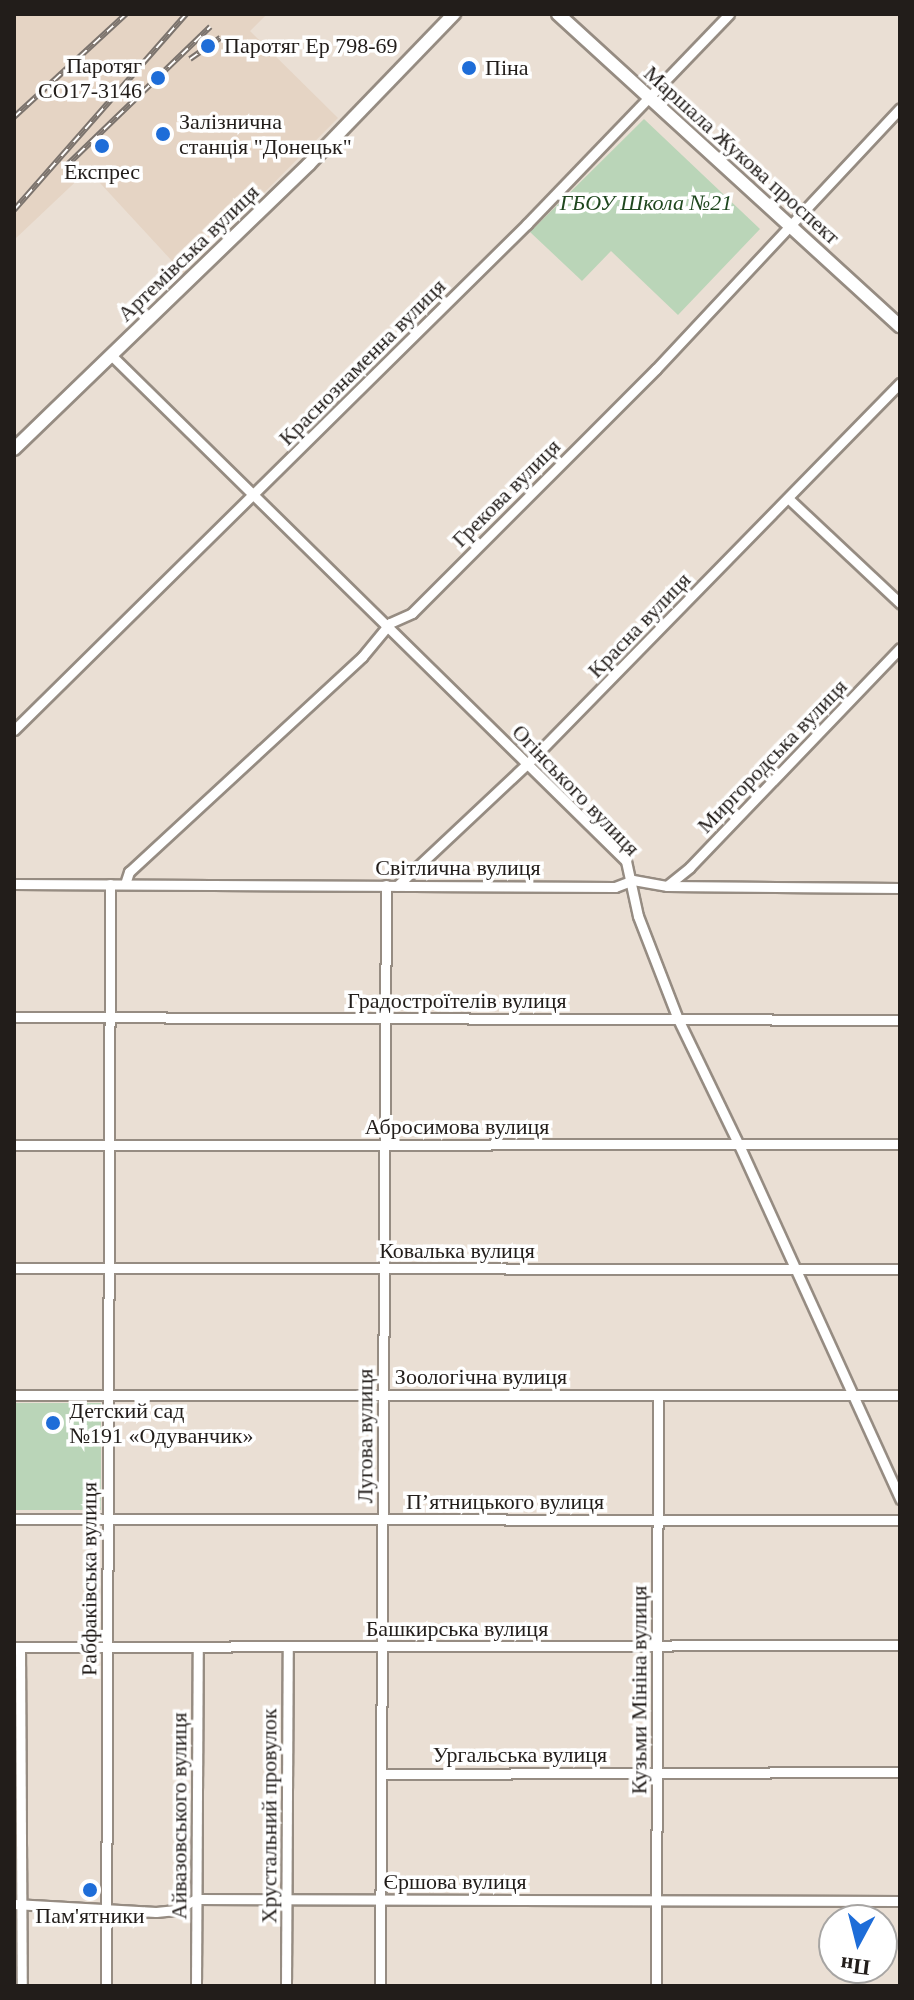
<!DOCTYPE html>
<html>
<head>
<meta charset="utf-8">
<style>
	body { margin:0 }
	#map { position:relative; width:914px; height:2000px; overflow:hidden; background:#eadfd4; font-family:"Times New Roman",serif }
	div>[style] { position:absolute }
	.built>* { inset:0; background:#e5d4c4 }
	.green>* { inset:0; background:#bad5b8; transform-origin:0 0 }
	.roads { filter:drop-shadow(2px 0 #968c82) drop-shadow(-2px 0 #968c82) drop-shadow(0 2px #968c82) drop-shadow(0 -2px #968c82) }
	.street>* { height:9px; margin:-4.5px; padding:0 4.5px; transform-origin:4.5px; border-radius:4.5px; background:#fff }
	.secondary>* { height:12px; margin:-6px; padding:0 6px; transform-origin:6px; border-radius:6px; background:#fff }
	.rail>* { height:6px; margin-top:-3px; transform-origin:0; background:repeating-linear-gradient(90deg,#fff 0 9px,#7b736d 0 18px); box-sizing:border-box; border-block:2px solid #7b736d }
	.dots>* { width:22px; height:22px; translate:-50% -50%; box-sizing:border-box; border:4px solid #fff; border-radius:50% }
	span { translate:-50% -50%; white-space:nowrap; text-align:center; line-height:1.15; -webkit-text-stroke:7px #fff; paint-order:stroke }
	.poi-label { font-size:22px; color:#221d1a }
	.left { translate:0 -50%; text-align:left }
	.right { translate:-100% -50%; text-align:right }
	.street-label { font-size:22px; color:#221d1a }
	.park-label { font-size:22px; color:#1f471e; font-style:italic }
	.frame { position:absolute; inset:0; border:16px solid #221d1a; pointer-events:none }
	.north { position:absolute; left:818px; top:1904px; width:80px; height:80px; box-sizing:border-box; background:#fff; border:2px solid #a7a5a3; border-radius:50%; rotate:187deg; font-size:22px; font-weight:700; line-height:32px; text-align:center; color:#221d1a }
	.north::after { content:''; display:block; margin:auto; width:28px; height:36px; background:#1e6dd8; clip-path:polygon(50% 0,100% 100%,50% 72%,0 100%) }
</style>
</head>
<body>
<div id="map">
	<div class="built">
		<i style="clip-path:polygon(14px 14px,267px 14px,250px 31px,338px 118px,184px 274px,88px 170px,14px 240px)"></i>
	</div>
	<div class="green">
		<i style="clip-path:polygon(644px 119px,760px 229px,678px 315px,611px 251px,582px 281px,530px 232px)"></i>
		<i style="left:14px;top:1403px;width:87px;height:107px"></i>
	</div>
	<div class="roads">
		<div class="street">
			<i style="left:111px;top:355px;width:722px;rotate:44.49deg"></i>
			<i style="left:626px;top:861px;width:56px;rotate:77.7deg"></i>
			<i style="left:638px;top:916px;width:110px;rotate:68.8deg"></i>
			<i style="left:678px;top:1019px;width:140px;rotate:64.2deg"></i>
			<i style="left:739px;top:1145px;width:389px;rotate:65.5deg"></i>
			<i style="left:788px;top:498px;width:154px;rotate:43.2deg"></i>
			<i style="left:14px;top:730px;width:721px;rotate:-44.61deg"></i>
			<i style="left:527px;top:224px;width:291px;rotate:-46.1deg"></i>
			<i style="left:14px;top:884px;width:601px;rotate:0.29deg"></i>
			<i style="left:615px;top:887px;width:19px;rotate:-21deg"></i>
			<i style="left:633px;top:880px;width:35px;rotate:10deg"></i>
			<i style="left:667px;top:886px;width:233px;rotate:0.5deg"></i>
			<i style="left:125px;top:884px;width:13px;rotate:-72deg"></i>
			<i style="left:129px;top:872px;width:317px;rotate:-42.7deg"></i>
			<i style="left:362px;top:657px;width:44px;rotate:-50.5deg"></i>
			<i style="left:390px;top:623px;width:24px;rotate:-24deg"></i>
			<i style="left:412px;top:613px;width:345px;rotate:-45deg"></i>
			<i style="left:656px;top:369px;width:357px;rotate:-46.9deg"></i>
			<i style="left:668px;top:885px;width:28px;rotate:-39deg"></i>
			<i style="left:690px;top:867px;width:303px;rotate:-46.2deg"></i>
			<i style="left:397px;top:886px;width:178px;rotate:-43.2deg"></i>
			<i style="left:527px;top:764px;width:533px;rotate:-45.61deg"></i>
			<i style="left:14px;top:1017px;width:886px;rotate:0.19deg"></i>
			<i style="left:14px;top:1145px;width:886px;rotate:-0.06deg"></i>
			<i style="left:14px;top:1268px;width:886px;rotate:0.06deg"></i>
			<i style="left:14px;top:1395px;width:886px"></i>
			<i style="left:14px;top:1519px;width:886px;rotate:0.06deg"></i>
			<i style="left:14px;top:1647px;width:886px;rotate:-0.13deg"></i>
			<i style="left:20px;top:1647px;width:339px;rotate:89.7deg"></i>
			<i style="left:381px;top:1774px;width:519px;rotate:-0.22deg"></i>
			<i style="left:14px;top:1904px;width:142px;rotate:3.2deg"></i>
			<i style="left:156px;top:1912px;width:20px;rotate:-6deg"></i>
			<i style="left:176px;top:1910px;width:23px;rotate:-29deg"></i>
			<i style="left:196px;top:1899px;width:704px;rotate:0.16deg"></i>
			<i style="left:106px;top:1986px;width:1102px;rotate:-89.79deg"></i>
			<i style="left:196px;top:1986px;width:339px;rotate:-89.7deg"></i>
			<i style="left:286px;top:1986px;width:339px;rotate:-89.7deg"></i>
			<i style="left:380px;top:1986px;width:1101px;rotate:-89.69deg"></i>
			<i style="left:656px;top:1986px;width:591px;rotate:-89.81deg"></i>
		</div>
		<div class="secondary">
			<i style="left:558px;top:14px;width:463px;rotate:42.4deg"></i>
			<i style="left:14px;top:449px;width:410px;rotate:-44deg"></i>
			<i style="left:309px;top:164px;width:209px;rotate:-46deg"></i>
		</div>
	</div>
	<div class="rail">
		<i style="left:190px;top:59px;width:37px;rotate:-35deg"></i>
		<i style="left:14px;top:117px;width:152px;rotate:-42.6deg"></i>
		<i style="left:65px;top:167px;width:202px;rotate:-44deg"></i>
		<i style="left:14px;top:210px;width:261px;rotate:-48.7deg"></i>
	</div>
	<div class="dots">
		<i style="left:208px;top:46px;background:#1e6dd8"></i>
		<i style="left:469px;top:68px;background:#1e6dd8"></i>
		<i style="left:158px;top:78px;background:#1e6dd8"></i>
		<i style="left:163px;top:134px;background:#1e6dd8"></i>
		<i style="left:102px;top:146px;background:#1e6dd8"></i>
		<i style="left:53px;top:1423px;background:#1e6dd8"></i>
		<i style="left:90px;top:1890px;background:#1e6dd8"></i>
	</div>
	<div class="poi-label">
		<span class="left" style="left:224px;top:46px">Паротяг Ер 798-69</span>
		<span class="right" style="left:142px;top:78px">Паротяг<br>СО17-3146</span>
		<span class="left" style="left:485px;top:68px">Піна</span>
		<span class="left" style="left:179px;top:134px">Залізнична<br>станція "Донецьк"</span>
		<span style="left:102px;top:172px">Експрес</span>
		<span class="left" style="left:69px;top:1423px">Детский сад<br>№191 «Одуванчик»</span>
		<span style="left:90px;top:1916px">Пам'ятники</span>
	</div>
	<div class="street-label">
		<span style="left:742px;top:155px;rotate:42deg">Маршала Жукова проспект</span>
		<span style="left:188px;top:253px;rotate:-44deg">Артемівська вулиця</span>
		<span style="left:362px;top:362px;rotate:-45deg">Краснознаменна вулиця</span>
		<span style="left:506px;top:493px;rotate:-45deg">Грекова вулиця</span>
		<span style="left:639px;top:625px;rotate:-46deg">Красна вулиця</span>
		<span style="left:772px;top:756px;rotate:-46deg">Миргородська вулиця</span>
		<span style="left:576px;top:790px;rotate:46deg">Огінського вулиця</span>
		<span style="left:458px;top:868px">Світлична вулиця</span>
		<span style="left:457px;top:1001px">Градостроїтелiв вулиця</span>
		<span style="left:457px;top:1127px">Абросимова вулиця</span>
		<span style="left:457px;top:1251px">Ковалька вулиця</span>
		<span style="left:481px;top:1377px">Зоологічна вулиця</span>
		<span style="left:365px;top:1436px;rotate:-90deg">Лугова вулиця</span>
		<span style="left:505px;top:1502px">П’ятницького вулиця</span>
		<span style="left:89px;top:1579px;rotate:-90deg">Рабфаківська вулиця</span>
		<span style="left:457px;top:1629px">Башкирська вулиця</span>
		<span style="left:639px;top:1690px;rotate:-90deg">Кузьми Мініна вулиця</span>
		<span style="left:520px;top:1755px">Ургальська вулиця</span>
		<span style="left:179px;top:1816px;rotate:-90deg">Айвазовського вулиця</span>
		<span style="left:269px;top:1816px;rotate:-90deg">Хрустальний провулок</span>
		<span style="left:455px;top:1882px">Єршова вулиця</span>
	</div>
	<div class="park-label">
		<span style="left:646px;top:203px">ГБОУ Школа №21</span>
	</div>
	<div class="frame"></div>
	<div class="north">Пн</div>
</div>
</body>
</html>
